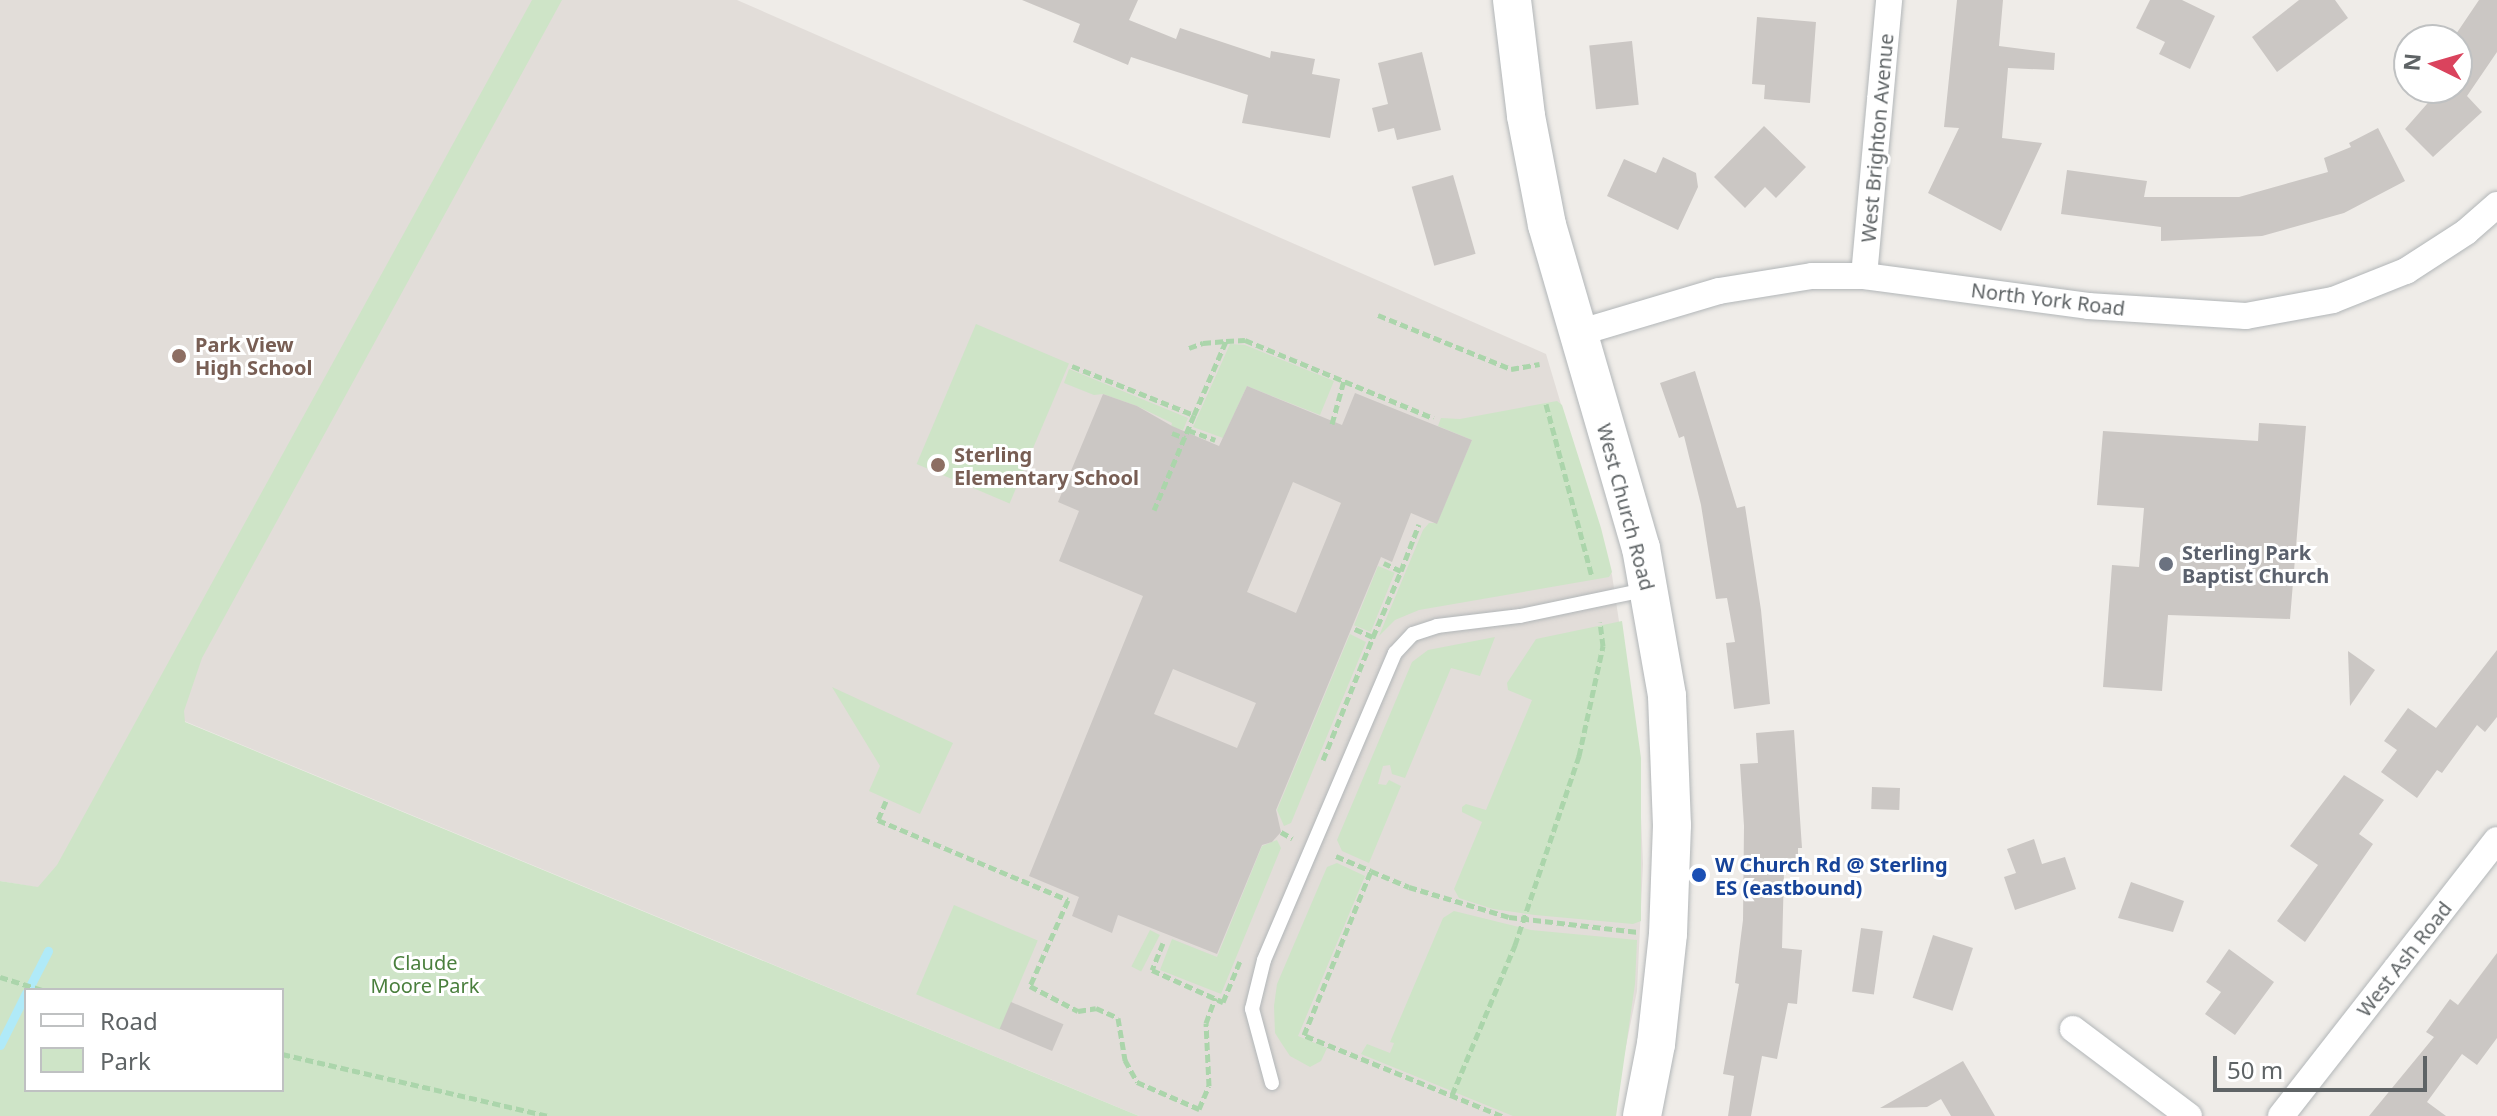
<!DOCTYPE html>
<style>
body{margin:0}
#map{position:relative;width:2497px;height:1116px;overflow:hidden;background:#efece8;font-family:"Noto Sans",sans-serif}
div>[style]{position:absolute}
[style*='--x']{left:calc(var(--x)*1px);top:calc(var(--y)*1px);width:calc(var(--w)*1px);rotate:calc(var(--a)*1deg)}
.education>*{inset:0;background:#e2ddd9}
.green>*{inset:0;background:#cee4c7;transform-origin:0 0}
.stream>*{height:9px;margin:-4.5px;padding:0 4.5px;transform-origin:4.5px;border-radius:4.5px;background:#b0eaf8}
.building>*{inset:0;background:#cbc7c4;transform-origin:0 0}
.path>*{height:5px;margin-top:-2.5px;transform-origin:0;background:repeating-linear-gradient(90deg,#abd5ab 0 8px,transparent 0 12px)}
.roads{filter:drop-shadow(0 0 2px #b2b6b8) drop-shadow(0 0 2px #b2b6b8)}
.lane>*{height:14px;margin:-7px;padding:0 7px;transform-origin:7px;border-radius:7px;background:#fff}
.street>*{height:26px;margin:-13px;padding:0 13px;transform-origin:13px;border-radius:13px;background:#fff}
.secondary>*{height:38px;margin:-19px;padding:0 19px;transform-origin:19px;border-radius:19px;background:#fff}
.dots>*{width:22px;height:22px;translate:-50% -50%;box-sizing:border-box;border:4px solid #fff;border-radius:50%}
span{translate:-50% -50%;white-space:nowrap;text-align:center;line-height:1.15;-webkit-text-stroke:6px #fff;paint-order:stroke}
.street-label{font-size:20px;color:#5f6466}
.education-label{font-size:20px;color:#785e54;font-weight:700}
.left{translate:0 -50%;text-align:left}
.worship-label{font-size:20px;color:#5b616d;font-weight:700}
.transit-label{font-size:20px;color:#164399;font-weight:700}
.park-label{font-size:20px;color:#4a7f3d}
.legend{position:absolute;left:24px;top:988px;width:260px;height:104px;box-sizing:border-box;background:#fff;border:2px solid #bfc1c2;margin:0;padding:10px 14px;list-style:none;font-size:24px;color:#5f6466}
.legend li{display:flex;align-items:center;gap:16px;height:40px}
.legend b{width:40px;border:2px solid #bfc1c2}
.north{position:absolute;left:2393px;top:24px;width:80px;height:80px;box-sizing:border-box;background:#fff;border:2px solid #bfc1c2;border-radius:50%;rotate:275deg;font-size:22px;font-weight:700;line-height:32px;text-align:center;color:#5f6466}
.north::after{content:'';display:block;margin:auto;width:28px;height:36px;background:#da435d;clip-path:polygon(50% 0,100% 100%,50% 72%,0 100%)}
.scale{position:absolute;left:2213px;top:1056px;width:214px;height:36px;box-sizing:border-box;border:4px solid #5f6466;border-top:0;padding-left:10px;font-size:24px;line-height:28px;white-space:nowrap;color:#5f6466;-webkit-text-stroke:6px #fff;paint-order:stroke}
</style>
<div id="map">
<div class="education">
<i style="clip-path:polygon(0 0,737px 0,1546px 354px,1612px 575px,1638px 747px,1643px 864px,1637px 991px,1612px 1116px,1139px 1116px,160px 711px,58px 891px,0 881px)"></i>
</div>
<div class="green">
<i style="clip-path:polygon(evenodd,532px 0,562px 0,202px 658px,184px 711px,185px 722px,1139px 1116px,0 1116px,0 881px,38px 887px,57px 865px,532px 0,26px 990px,282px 990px,282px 1090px,26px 1090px,26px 990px)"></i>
<i style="left:976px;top:324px;width:101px;height:152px;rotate:23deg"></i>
<i style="clip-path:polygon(1230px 344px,1245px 345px,1334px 381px,1320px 415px,1247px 386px,1223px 438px,1193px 427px)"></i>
<i style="clip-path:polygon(1069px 369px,1188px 418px,1183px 430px,1171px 427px,1172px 423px,1137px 406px,1103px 394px,1094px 395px,1064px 383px)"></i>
<i style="clip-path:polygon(1557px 401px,1562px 405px,1601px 528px,1612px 572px,1609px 577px,1419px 610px,1395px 620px,1379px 636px,1423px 530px,1429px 523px,1437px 523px,1472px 440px,1438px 426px,1441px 418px,1460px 419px)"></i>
<i style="left:1378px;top:566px;width:18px;height:64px;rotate:22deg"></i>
<i style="clip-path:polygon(1622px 621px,1641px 758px,1641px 921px,1633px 924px,1535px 915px,1493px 909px,1459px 898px,1454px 889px,1482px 822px,1462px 812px,1462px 807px,1466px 804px,1486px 810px,1532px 700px,1508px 690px,1507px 683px,1536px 639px)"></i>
<i style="clip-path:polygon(1350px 634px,1366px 642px,1291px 823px,1284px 826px,1277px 810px)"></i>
<i style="clip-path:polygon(1495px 637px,1480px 676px,1451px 668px,1405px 778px,1392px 774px,1390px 765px,1383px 766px,1378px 784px,1386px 785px,1389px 780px,1401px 786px,1369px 863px,1342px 851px,1337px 840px,1412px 662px,1428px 650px)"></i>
<i style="clip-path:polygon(832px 687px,953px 743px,920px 814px,869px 791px,880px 766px)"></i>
<i style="clip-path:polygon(1277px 840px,1281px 848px,1221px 994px,1160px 970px,1172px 939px,1217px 957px,1262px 846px)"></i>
<i style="clip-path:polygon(1337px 863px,1365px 876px,1298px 1036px,1327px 1048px,1321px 1061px,1310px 1067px,1290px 1056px,1282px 1044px,1275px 1033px,1274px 1006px,1277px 984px,1327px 867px)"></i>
<i style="left:954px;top:905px;width:91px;height:97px;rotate:23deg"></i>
<i style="clip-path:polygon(1454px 911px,1531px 930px,1637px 940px,1635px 984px,1616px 1116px,1513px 1116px,1361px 1054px,1367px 1044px,1390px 1053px,1394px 1043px,1390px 1042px,1443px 918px)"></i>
<i style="left:1150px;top:930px;width:11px;height:41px;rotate:27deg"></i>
</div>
<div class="stream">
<i style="--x:28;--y:990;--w:44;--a:-62.9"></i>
<i style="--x:0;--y:1045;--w:58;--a:-63.4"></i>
</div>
<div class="building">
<i style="clip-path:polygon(1022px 0,1138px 0,1129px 20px,1176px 39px,1180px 28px,1270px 58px,1271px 51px,1315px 59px,1312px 74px,1340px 79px,1330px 138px,1242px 123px,1248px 95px,1131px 57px,1128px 65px,1073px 42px,1080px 24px)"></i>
<i style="clip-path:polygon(1957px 0,2003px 0,1999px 46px,2055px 53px,2054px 70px,2008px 68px,2002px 138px,2042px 143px,2001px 231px,1928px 193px,1959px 128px,1944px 127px)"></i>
<i style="clip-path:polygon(2150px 0,2182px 0,2215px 16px,2190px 69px,2159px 54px,2165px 42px,2136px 28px)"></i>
<i style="clip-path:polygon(2299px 0,2335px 0,2348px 18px,2277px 72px,2252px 37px)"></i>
<i style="clip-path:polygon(2479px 0,2497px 0,2497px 52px,2467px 96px,2482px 112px,2433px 157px,2405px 129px,2441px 88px,2457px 88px,2457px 40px,2452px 40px)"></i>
<i style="clip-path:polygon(1757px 17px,1816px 22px,1810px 103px,1764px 99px,1765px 85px,1752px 84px)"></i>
<i style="left:1632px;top:41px;width:64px;height:43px;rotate:84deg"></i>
<i style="clip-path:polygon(1422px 52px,1441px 130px,1397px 140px,1394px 128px,1378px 132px,1372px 108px,1388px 104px,1378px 63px)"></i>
<i style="clip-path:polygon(1764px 126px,1806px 167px,1776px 198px,1765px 187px,1745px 208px,1714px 177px)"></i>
<i style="clip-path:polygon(2378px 128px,2405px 181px,2344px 213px,2262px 236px,2161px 241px,2161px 227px,2061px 214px,2067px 170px,2147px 181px,2144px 197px,2239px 197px,2328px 172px,2324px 158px,2351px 147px,2349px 143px)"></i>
<i style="clip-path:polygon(1663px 157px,1696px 173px,1698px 187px,1678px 230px,1607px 196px,1624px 159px,1656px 173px)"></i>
<i style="left:1453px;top:175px;width:82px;height:43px;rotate:74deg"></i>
<i style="clip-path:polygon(1695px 371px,1737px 508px,1745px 506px,1761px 610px,1770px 704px,1734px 709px,1726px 643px,1735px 642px,1727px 598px,1716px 599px,1701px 505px,1684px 436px,1679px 438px,1660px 383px)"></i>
<i style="clip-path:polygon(evenodd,1247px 386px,1342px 425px,1355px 393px,1472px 440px,1437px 524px,1411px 513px,1392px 562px,1381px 557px,1276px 810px,1281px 832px,1272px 842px,1262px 845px,1217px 954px,1118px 915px,1112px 933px,1072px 916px,1079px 897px,1029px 876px,1143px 596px,1059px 561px,1079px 511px,1058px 502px,1103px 394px,1137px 406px,1172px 426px,1219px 446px,1247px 386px,1293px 482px,1341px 503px,1296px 613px,1247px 592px,1293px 482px,1247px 386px,1173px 669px,1256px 703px,1237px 748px,1154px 714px,1173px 669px)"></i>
<i style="clip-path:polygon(2259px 423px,2306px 426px,2290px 619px,2168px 615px,2162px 691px,2103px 687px,2112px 565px,2139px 567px,2144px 508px,2097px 505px,2103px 431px,2258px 441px)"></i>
<i style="clip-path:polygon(2497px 650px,2497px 717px,2485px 732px,2477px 725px,2442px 773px,2437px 770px,2417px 798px,2381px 772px,2397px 750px,2384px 741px,2408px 708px,2436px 728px)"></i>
<i style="clip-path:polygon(2348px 651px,2375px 670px,2350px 706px)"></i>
<i style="clip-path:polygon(1794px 730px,1802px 848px,1798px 848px,1798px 872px,1784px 872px,1782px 948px,1802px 950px,1797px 1004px,1788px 1003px,1777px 1059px,1762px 1056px,1751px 1116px,1728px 1116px,1734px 1076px,1723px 1074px,1739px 984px,1735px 983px,1743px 920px,1744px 826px,1740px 764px,1758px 763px,1756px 733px)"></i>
<i style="clip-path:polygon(2344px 775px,2384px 800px,2359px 834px,2373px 844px,2305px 942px,2277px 921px,2318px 865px,2290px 846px)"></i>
<i style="left:1872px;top:787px;width:28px;height:22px;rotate:2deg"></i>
<i style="clip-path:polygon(2034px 839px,2042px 864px,2065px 857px,2076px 889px,2015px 910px,2004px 877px,2016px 873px,2007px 849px)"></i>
<i style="clip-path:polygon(2131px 882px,2184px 901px,2173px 932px,2118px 918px)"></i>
<i style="left:1861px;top:928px;width:22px;height:64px;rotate:8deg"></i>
<i style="left:1933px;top:935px;width:42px;height:66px;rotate:18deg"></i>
<i style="clip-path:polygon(2229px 949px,2274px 982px,2235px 1035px,2205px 1014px,2221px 992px,2206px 982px)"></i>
<i style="clip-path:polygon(2497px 953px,2497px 1038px,2477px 1065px,2462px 1054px,2427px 1102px,2446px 1116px,2369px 1116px,2434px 1037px,2426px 1032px,2450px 999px,2458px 1005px)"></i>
<i style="left:1011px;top:1002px;width:57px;height:29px;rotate:23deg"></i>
<i style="clip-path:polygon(1963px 1061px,1995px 1116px,1951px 1116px,1941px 1099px,1927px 1107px,1880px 1108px)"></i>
</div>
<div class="path">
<i style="--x:1378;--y:315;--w:144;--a:22.1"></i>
<i style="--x:1511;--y:369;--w:29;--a:-10"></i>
<i style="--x:1189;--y:348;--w:15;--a:-20"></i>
<i style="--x:1203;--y:343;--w:23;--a:-5"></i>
<i style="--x:1072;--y:366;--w:131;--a:21.9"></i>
<i style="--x:1194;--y:415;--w:103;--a:112.8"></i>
<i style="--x:1546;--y:404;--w:179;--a:75.1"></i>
<i style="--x:1194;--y:415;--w:81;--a:-66.6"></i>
<i style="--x:1226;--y:341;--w:19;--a:-3"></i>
<i style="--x:1245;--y:340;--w:204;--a:22.5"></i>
<i style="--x:1332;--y:424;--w:46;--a:-74.7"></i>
<i style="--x:1188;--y:430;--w:29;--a:20"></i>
<i style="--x:1172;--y:433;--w:14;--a:21"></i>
<i style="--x:1401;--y:571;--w:50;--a:-69"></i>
<i style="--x:1373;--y:637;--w:72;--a:-67"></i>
<i style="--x:1401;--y:571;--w:19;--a:-155"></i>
<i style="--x:1323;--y:760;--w:133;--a:-67.9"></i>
<i style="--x:1373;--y:637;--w:20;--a:-156"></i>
<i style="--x:886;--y:801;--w:21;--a:113"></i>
<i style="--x:878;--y:820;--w:206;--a:22.8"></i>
<i style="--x:1068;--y:900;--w:94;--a:113.8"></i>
<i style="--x:1030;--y:986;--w:54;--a:27.5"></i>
<i style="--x:1078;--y:1011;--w:18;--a:-9"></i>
<i style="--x:1096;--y:1008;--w:24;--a:24"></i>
<i style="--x:1118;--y:1018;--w:43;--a:80.5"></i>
<i style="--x:1125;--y:1060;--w:25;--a:61"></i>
<i style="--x:1137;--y:1082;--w:68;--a:23.5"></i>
<i style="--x:1199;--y:1109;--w:25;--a:-67"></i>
<i style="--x:1209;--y:1086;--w:63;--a:-92.7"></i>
<i style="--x:1206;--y:1023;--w:27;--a:-70"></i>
<i style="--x:1281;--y:832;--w:13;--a:29"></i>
<i style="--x:1336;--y:856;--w:38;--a:23"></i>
<i style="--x:1163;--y:943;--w:29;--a:112"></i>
<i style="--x:1152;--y:970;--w:78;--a:24.3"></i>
<i style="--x:1223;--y:1002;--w:44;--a:-67.5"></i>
<i style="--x:0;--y:977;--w:44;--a:17.2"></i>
<i style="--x:282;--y:1054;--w:273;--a:13.1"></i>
<i style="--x:1452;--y:1095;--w:163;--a:-67.2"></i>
<i style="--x:1515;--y:945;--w:200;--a:-71.3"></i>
<i style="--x:1579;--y:756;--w:113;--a:-77.7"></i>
<i style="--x:1603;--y:646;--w:24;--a:-97"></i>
<i style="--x:1502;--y:1116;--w:214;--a:-157.8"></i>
<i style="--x:1304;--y:1035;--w:177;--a:-67.8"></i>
<i style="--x:1371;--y:871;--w:41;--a:22.8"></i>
<i style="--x:1409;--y:887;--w:104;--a:16.7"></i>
<i style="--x:1509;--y:917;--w:130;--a:6.6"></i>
</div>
<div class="roads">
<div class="lane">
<i style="--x:1272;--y:1083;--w:77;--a:-105.1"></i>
<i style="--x:1252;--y:1009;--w:50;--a:-76.2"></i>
<i style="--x:1264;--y:960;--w:334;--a:-66.9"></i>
<i style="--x:1395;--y:653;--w:26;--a:-47"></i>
<i style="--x:1413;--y:634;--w:25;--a:-18"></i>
<i style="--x:1437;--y:626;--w:84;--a:-6.9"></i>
<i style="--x:1520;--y:616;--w:132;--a:-11.8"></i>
</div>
<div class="street">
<i style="--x:1864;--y:276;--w:277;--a:-84.8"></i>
<i style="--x:1578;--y:333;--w:147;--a:-16.6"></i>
<i style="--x:1719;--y:291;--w:94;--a:-9.2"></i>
<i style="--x:1812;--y:276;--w:52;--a:0"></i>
<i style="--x:1864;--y:276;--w:226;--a:7.6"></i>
<i style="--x:2088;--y:306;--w:158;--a:3.6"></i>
<i style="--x:2246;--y:316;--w:88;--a:-10.4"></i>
<i style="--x:2333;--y:300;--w:79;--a:-21.7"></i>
<i style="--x:2406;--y:271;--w:72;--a:-33"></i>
<i style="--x:2466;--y:232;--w:41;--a:-41.1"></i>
<i style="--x:2073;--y:1029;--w:145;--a:36.9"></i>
<i style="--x:2281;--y:1116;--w:350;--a:-52"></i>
</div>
<div class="secondary">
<i style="--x:1512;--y:0;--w:117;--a:83.1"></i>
<i style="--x:1526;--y:116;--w:111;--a:79.1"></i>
<i style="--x:1547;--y:225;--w:336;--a:73.8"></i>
<i style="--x:1641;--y:548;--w:150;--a:80"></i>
<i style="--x:1667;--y:696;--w:129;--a:87.8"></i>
<i style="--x:1672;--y:825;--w:109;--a:92.1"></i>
<i style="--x:1668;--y:934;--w:111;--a:96.2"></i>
<i style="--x:1656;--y:1044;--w:73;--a:101"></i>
</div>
</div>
<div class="dots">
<i style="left:179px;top:356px;background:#8d6e63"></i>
<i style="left:938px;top:465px;background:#8d6e63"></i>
<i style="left:2166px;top:564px;background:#6b7280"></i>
<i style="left:1699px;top:875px;background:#1a4fb4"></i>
</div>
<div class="street-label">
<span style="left:1877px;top:138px;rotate:-85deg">West Brighton Avenue</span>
<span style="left:2048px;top:299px;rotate:7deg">North York Road</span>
<span style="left:1626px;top:507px;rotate:75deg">West Church Road</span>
<span style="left:2404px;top:959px;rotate:-52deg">West Ash Road</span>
</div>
<div class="education-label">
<span class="left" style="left:195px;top:356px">Park View<br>High School</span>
<span class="left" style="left:954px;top:466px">Sterling<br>Elementary School</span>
</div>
<div class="worship-label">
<span class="left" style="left:2182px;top:564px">Sterling Park<br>Baptist Church</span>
</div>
<div class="transit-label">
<span class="left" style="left:1715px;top:876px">W Church Rd @ Sterling<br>ES (eastbound)</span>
</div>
<div class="park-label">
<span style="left:425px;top:974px">Claude<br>Moore Park</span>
</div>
<ul class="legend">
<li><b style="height:10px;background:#fff"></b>Road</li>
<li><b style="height:22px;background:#cee4c7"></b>Park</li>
</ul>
<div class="north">N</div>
<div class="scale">50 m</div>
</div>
